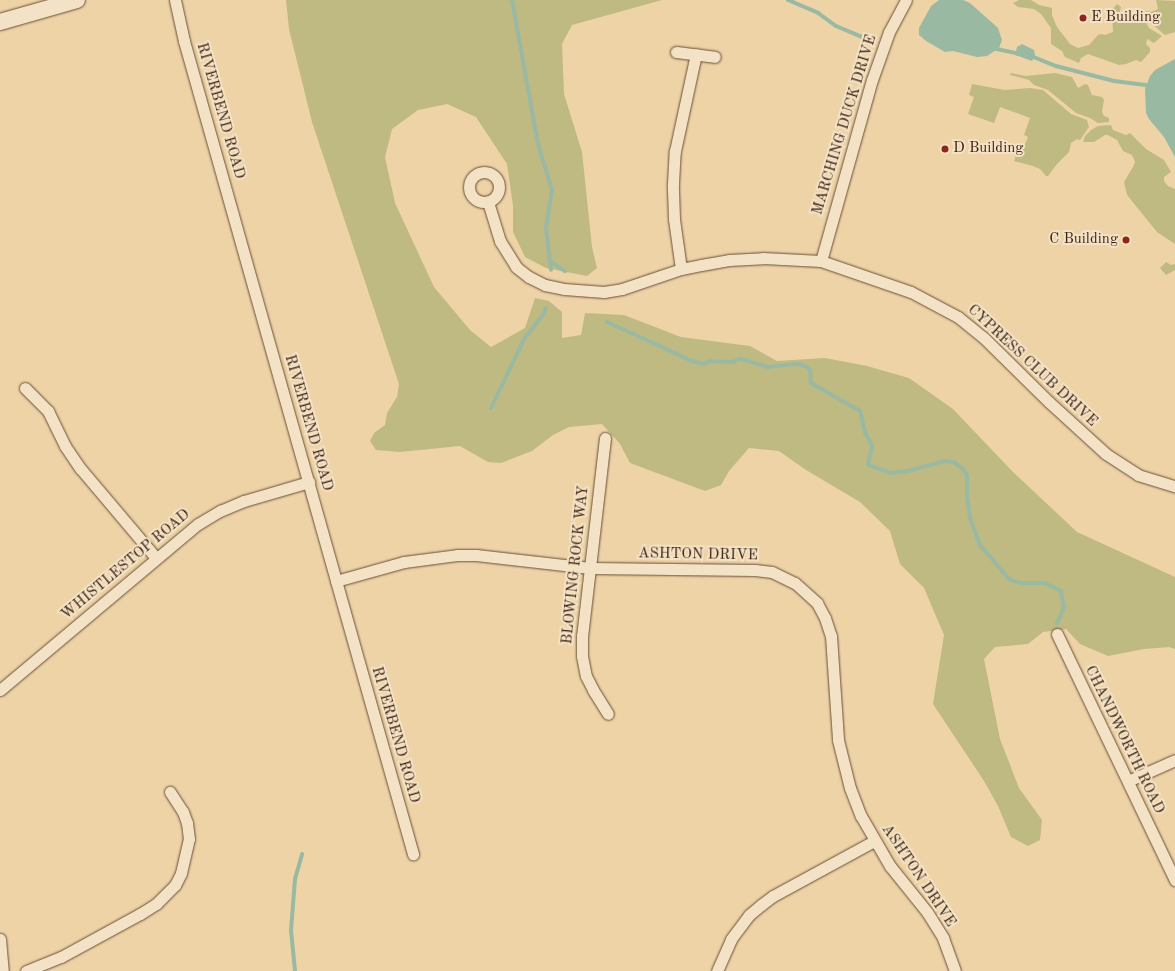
<!DOCTYPE html>
<style>
body{margin:0}
#map{position:relative;width:1175px;height:971px;overflow:hidden;background:#edd3a6;font-family:"Old Standard TT",serif}
div>[style]{position:absolute}
[style*='--x']{left:calc(var(--x)*1px);top:calc(var(--y)*1px);width:calc(var(--w)*1px);rotate:calc(var(--a)*1deg)}
.green>*{inset:0;background:#bfba82}
.water>*{inset:0;background:#9ab9a2}
.stream>*{height:4px;margin:-2px;padding:0 2px;transform-origin:2px;border-radius:2px;background:#9ab9a2}
.roads{filter:drop-shadow(0 0 1px #6a4e37) drop-shadow(0 0 1px #6a4e37)}
.minor>*{height:11px;margin:-5.5px;padding:0 5.5px;transform-origin:5.5px;border-radius:5.5px;background:#f3e2c5}
.minor>.ring{margin:-5.5px;padding:0;box-sizing:content-box;background:none;border:11px solid #f3e2c5;border-radius:50%}
.secondary>*{height:16px;margin:-8px;padding:0 8px;transform-origin:8px;border-radius:8px;background:#f3e2c5}
.dots>*{width:11px;height:11px;translate:-50% -50%;box-sizing:border-box;border:2px solid #f3e2c5;border-radius:50%}
span{translate:-50% -50%;white-space:nowrap;text-align:center;line-height:1.15;-webkit-text-stroke:4px #f3e2c5;paint-order:stroke}
.poi-label{font-size:15px;color:#3e2112}
.left{translate:0 -50%;text-align:left}
.right{translate:-100% -50%;text-align:right}
.street-label{font-size:15px;color:#3e2112}
</style>
<div id="map">
<div class="green">
<i style="clip-path:polygon(286px 0,662px 0,572px 25px,562px 44px,564px 94px,582px 152px,592px 247px,597px 268px,587px 276px,546px 268px,525px 257px,513px 232px,513px 206px,507px 164px,476px 117px,447px 104px,418px 110px,392px 129px,385px 157px,395px 203px,434px 287px,470px 330px,491px 347px,525px 328px,535px 298px,549px 301px,562px 312px,562px 338px,581px 335px,585px 313px,624px 315px,681px 337px,750px 346px,777px 361px,825px 358px,867px 366px,909px 378px,953px 409px,1012px 471px,1077px 532px,1175px 577px,1175px 649px,1169px 647px,1144px 649px,1108px 656px,1080px 644px,1066px 629px,1043px 632px,1028px 644px,995px 647px,984px 659px,1000px 739px,1019px 788px,1042px 820px,1040px 840px,1028px 846px,1011px 837px,998px 806px,984px 781px,933px 704px,944px 635px,924px 588px,900px 564px,890px 531px,860px 502px,806px 470px,779px 451px,749px 448px,729px 471px,721px 485px,705px 491px,630px 463px,620px 444px,602px 424px,569px 427px,553px 435px,532px 451px,501px 463px,488px 462px,460px 446px,400px 452px,376px 450px,370px 441px,374px 433px,385px 425px,387px 413px,397px 397px,399px 384px,312px 122px,289px 29px)"></i>
<i style="clip-path:polygon(1019px 0,1031px 0,1039px 5px,1052px 8px,1052px 15px,1057px 27px,1070px 44px,1078px 48px,1089px 45px,1098px 35px,1102px 34px,1105px 35px,1113px 32px,1112px 10px,1117px 4px,1121px 7px,1119px 15px,1121px 20px,1129px 20px,1141px 13px,1149px 28px,1162px 36px,1154px 43px,1147px 39px,1146px 44px,1150px 48px,1150px 52px,1141px 62px,1136px 60px,1126px 64px,1119px 65px,1088px 54px,1081px 58px,1079px 63px,1065px 57px,1062px 51px,1051px 44px,1051px 28px,1041px 14px,1034px 9px,1018px 7px,1013px 3px)"></i>
<i style="clip-path:polygon(1156px 0,1175px 1px,1175px 32px,1165px 35px,1147px 20px,1145px 15px,1146px 11px,1151px 12px,1158px 9px)"></i>
<i style="clip-path:polygon(1011px 73px,1026px 76px,1055px 73px,1072px 77px,1078px 88px,1085px 84px,1088px 85px,1092px 95px,1102px 97px,1104px 100px,1102px 112px,1104px 116px,1109px 118px,1109px 122px,1098px 123px,1090px 118px,1076px 113px,1048px 90px,1034px 85px,1029px 80px,1010px 75px)"></i>
<i style="clip-path:polygon(972px 84px,1005px 90px,1030px 88px,1043px 90px,1071px 114px,1087px 120px,1089px 127px,1080px 140px,1077px 139px,1071px 143px,1069px 152px,1057px 164px,1048px 176px,1046px 176px,1040px 169px,1033px 166px,1014px 161px,1019px 146px,1024px 147px,1028px 137px,1024px 135px,1030px 118px,1000px 107px,994px 123px,968px 114px,974px 97px,969px 95px)"></i>
<i style="clip-path:polygon(1111px 125px,1113px 130px,1126px 135px,1130px 133px,1146px 149px,1164px 160px,1171px 172px,1164px 177px,1164px 181px,1168px 186px,1175px 189px,1175px 244px,1157px 232px,1127px 195px,1124px 182px,1133px 167px,1135px 162px,1132px 155px,1123px 151px,1117px 140px,1108px 135px,1105px 135px,1094px 142px,1083px 142px,1085px 136px,1091px 130px,1098px 126px)"></i>
<i style="clip-path:polygon(1166px 262px,1171px 265px,1175px 264px,1175px 270px,1166px 275px,1160px 268px)"></i>
</div>
<div class="water">
<i style="clip-path:polygon(939px 0,963px 0,970px 3px,998px 28px,1002px 40px,999px 48px,987px 56px,977px 57px,953px 51px,945px 52px,926px 41px,919px 35px,919px 28px,931px 6px)"></i>
<i style="clip-path:polygon(1022px 44px,1034px 50px,1035px 55px,1032px 61px,1015px 55px,1017px 47px)"></i>
<i style="clip-path:polygon(1175px 59px,1175px 157px,1164px 137px,1149px 119px,1146px 113px,1145px 89px,1150px 76px,1155px 70px)"></i>
</div>
<div class="stream">
<i style="--x:512;--y:0;--w:146;--a:79.8"></i>
<i style="--x:538;--y:144;--w:48;--a:73.1"></i>
<i style="--x:552;--y:190;--w:39;--a:99"></i>
<i style="--x:546;--y:229;--w:41;--a:83"></i>
<i style="--x:788;--y:0;--w:33;--a:23"></i>
<i style="--x:818;--y:13;--w:22;--a:36"></i>
<i style="--x:836;--y:26;--w:28;--a:23"></i>
<i style="--x:992;--y:48;--w:29;--a:12"></i>
<i style="--x:1031;--y:56;--w:27;--a:22"></i>
<i style="--x:1056;--y:66;--w:60;--a:14.5"></i>
<i style="--x:1114;--y:81;--w:32;--a:7"></i>
<i style="--x:550;--y:261;--w:18;--a:34"></i>
<i style="--x:607;--y:322;--w:94;--a:24.6"></i>
<i style="--x:692;--y:361;--w:11;--a:15"></i>
<i style="--x:703;--y:364;--w:9;--a:-21"></i>
<i style="--x:711;--y:361;--w:21;--a:3"></i>
<i style="--x:732;--y:362;--w:9;--a:-18"></i>
<i style="--x:741;--y:359;--w:28;--a:17"></i>
<i style="--x:768;--y:367;--w:30;--a:-6"></i>
<i style="--x:798;--y:364;--w:9;--a:18"></i>
<i style="--x:807;--y:367;--w:4;--a:45"></i>
<i style="--x:810;--y:370;--w:13;--a:86"></i>
<i style="--x:811;--y:383;--w:56;--a:29.7"></i>
<i style="--x:860;--y:411;--w:22;--a:77"></i>
<i style="--x:865;--y:432;--w:16;--a:63"></i>
<i style="--x:872;--y:446;--w:19;--a:102"></i>
<i style="--x:868;--y:465;--w:24;--a:19"></i>
<i style="--x:891;--y:473;--w:17;--a:-7"></i>
<i style="--x:908;--y:471;--w:38;--a:-15"></i>
<i style="--x:945;--y:461;--w:9;--a:6"></i>
<i style="--x:954;--y:462;--w:13;--a:39"></i>
<i style="--x:964;--y:470;--w:7;--a:63"></i>
<i style="--x:967;--y:476;--w:20;--a:90"></i>
<i style="--x:967;--y:496;--w:22;--a:82"></i>
<i style="--x:970;--y:518;--w:29;--a:70"></i>
<i style="--x:980;--y:545;--w:45;--a:49.5"></i>
<i style="--x:1009;--y:579;--w:12;--a:20"></i>
<i style="--x:1020;--y:583;--w:25;--a:0"></i>
<i style="--x:1045;--y:583;--w:18;--a:27"></i>
<i style="--x:1061;--y:591;--w:17;--a:80"></i>
<i style="--x:1064;--y:608;--w:17;--a:115"></i>
<i style="--x:491;--y:408;--w:76;--a:-64.4"></i>
<i style="--x:524;--y:339;--w:33;--a:-52"></i>
<i style="--x:544;--y:313;--w:5;--a:-68"></i>
<i style="--x:295;--y:971;--w:41;--a:-95.6"></i>
<i style="--x:291;--y:930;--w:51;--a:-85.5"></i>
<i style="--x:295;--y:879;--w:26;--a:-74"></i>
</div>
<div class="roads">
<div class="minor">
<i style="--x:175;--y:0;--w:42;--a:77.6"></i>
<i style="--x:184;--y:41;--w:845;--a:74.27"></i>
<i style="--x:676;--y:52;--w:39;--a:7"></i>
<i class="ring" style="left:469px;top:172px;width:19px;height:19px"></i>
<i style="--x:488;--y:202;--w:41;--a:72.9"></i>
<i style="--x:500;--y:241;--w:31;--a:58"></i>
<i style="--x:516;--y:267;--w:16;--a:38"></i>
<i style="--x:529;--y:277;--w:18;--a:27"></i>
<i style="--x:545;--y:285;--w:19;--a:12"></i>
<i style="--x:564;--y:289;--w:40;--a:4.3"></i>
<i style="--x:604;--y:292;--w:18;--a:-9"></i>
<i style="--x:622;--y:289;--w:62;--a:-18.7"></i>
<i style="--x:681;--y:269;--w:20;--a:-11"></i>
<i style="--x:701;--y:265;--w:28;--a:-10"></i>
<i style="--x:729;--y:260;--w:34;--a:-3"></i>
<i style="--x:763;--y:258;--w:58;--a:3"></i>
<i style="--x:821;--y:261;--w:95;--a:19"></i>
<i style="--x:911;--y:292;--w:53;--a:28"></i>
<i style="--x:958;--y:317;--w:33;--a:39"></i>
<i style="--x:984;--y:338;--w:91;--a:44.6"></i>
<i style="--x:1049;--y:402;--w:77;--a:42.4"></i>
<i style="--x:1106;--y:454;--w:38;--a:33"></i>
<i style="--x:1138;--y:475;--w:39;--a:17"></i>
<i style="--x:821;--y:261;--w:188;--a:-74.3"></i>
<i style="--x:872;--y:80;--w:51;--a:-70.5"></i>
<i style="--x:889;--y:32;--w:36;--a:-62"></i>
<i style="--x:681;--y:269;--w:50;--a:-98"></i>
<i style="--x:674;--y:219;--w:35;--a:-92"></i>
<i style="--x:673;--y:184;--w:33;--a:-87"></i>
<i style="--x:675;--y:151;--w:99;--a:-77.8"></i>
<i style="--x:25;--y:388;--w:33;--a:45"></i>
<i style="--x:48;--y:411;--w:39;--a:64"></i>
<i style="--x:65;--y:446;--w:27;--a:56"></i>
<i style="--x:80;--y:468;--w:118;--a:49.8"></i>
<i style="--x:605;--y:438;--w:199;--a:96.6"></i>
<i style="--x:582;--y:636;--w:20;--a:90"></i>
<i style="--x:582;--y:656;--w:20;--a:79"></i>
<i style="--x:586;--y:676;--w:16;--a:63"></i>
<i style="--x:593;--y:690;--w:28;--a:58"></i>
<i style="--x:336;--y:581;--w:71;--a:-15.6"></i>
<i style="--x:404;--y:562;--w:53;--a:-7.5"></i>
<i style="--x:457;--y:555;--w:19;--a:0"></i>
<i style="--x:476;--y:555;--w:115;--a:6.5"></i>
<i style="--x:590;--y:568;--w:165;--a:0.7"></i>
<i style="--x:755;--y:570;--w:17;--a:7"></i>
<i style="--x:772;--y:572;--w:25;--a:26"></i>
<i style="--x:795;--y:583;--w:30;--a:42"></i>
<i style="--x:817;--y:603;--w:17;--a:62"></i>
<i style="--x:825;--y:618;--w:19;--a:72"></i>
<i style="--x:831;--y:636;--w:104;--a:86.1"></i>
<i style="--x:838;--y:740;--w:49;--a:76"></i>
<i style="--x:850;--y:788;--w:30;--a:69"></i>
<i style="--x:861;--y:816;--w:58;--a:59.9"></i>
<i style="--x:890;--y:866;--w:59;--a:51.2"></i>
<i style="--x:927;--y:912;--w:31;--a:58"></i>
<i style="--x:943;--y:938;--w:35;--a:70"></i>
<i style="--x:1057;--y:634;--w:273;--a:64.4"></i>
<i style="--x:0;--y:690;--w:258;--a:-40"></i>
<i style="--x:198;--y:524;--w:26;--a:-31"></i>
<i style="--x:220;--y:511;--w:26;--a:-23"></i>
<i style="--x:244;--y:501;--w:68;--a:-16.3"></i>
<i style="--x:1128;--y:781;--w:51;--a:-24.1"></i>
<i style="--x:0;--y:939;--w:32;--a:85"></i>
<i style="--x:26;--y:971;--w:38;--a:-22"></i>
<i style="--x:61;--y:957;--w:90;--a:-28.6"></i>
<i style="--x:140;--y:914;--w:19;--a:-32"></i>
<i style="--x:156;--y:904;--w:27;--a:-45"></i>
<i style="--x:175;--y:885;--w:13;--a:-63"></i>
<i style="--x:181;--y:873;--w:35;--a:-77"></i>
<i style="--x:189;--y:839;--w:16;--a:-97"></i>
<i style="--x:187;--y:823;--w:12;--a:-110"></i>
<i style="--x:183;--y:812;--w:24;--a:-123"></i>
<i style="--x:717;--y:971;--w:35;--a:-66"></i>
<i style="--x:731;--y:939;--w:30;--a:-53"></i>
<i style="--x:749;--y:915;--w:16;--a:-40"></i>
<i style="--x:761;--y:905;--w:15;--a:-37"></i>
<i style="--x:773;--y:896;--w:115;--a:-28.6"></i>
</div>
<div class="secondary">
<i style="--x:0;--y:22;--w:80;--a:-15.9"></i>
</div>
</div>
<div class="dots">
<i style="left:1083px;top:18px;background:#8f2418"></i>
<i style="left:945px;top:149px;background:#8f2418"></i>
<i style="left:1126px;top:240px;background:#8f2418"></i>
</div>
<div class="poi-label">
<span class="left" style="left:1091px;top:18px">E Building</span>
<span class="left" style="left:953px;top:149px">D Building</span>
<span class="right" style="left:1118px;top:240px">C Building</span>
</div>
<div class="street-label">
<span style="left:220px;top:111px;rotate:74deg">RIVERBEND ROAD</span>
<span style="left:845px;top:125px;rotate:-73deg">MARCHING DUCK DRIVE</span>
<span style="left:1032px;top:366px;rotate:43deg">CYPRESS CLUB DRIVE</span>
<span style="left:308px;top:423px;rotate:74deg">RIVERBEND ROAD</span>
<span style="left:698px;top:555px;rotate:1deg">ASHTON DRIVE</span>
<span style="left:126px;top:565px;rotate:-40deg">WHISTLESTOP ROAD</span>
<span style="left:576px;top:565px;rotate:-84deg">BLOWING ROCK WAY</span>
<span style="left:395px;top:735px;rotate:74deg">RIVERBEND ROAD</span>
<span style="left:1124px;top:740px;rotate:64deg">CHANDWORTH ROAD</span>
<span style="left:918px;top:876px;rotate:56deg">ASHTON DRIVE</span>
</div>
</div>
